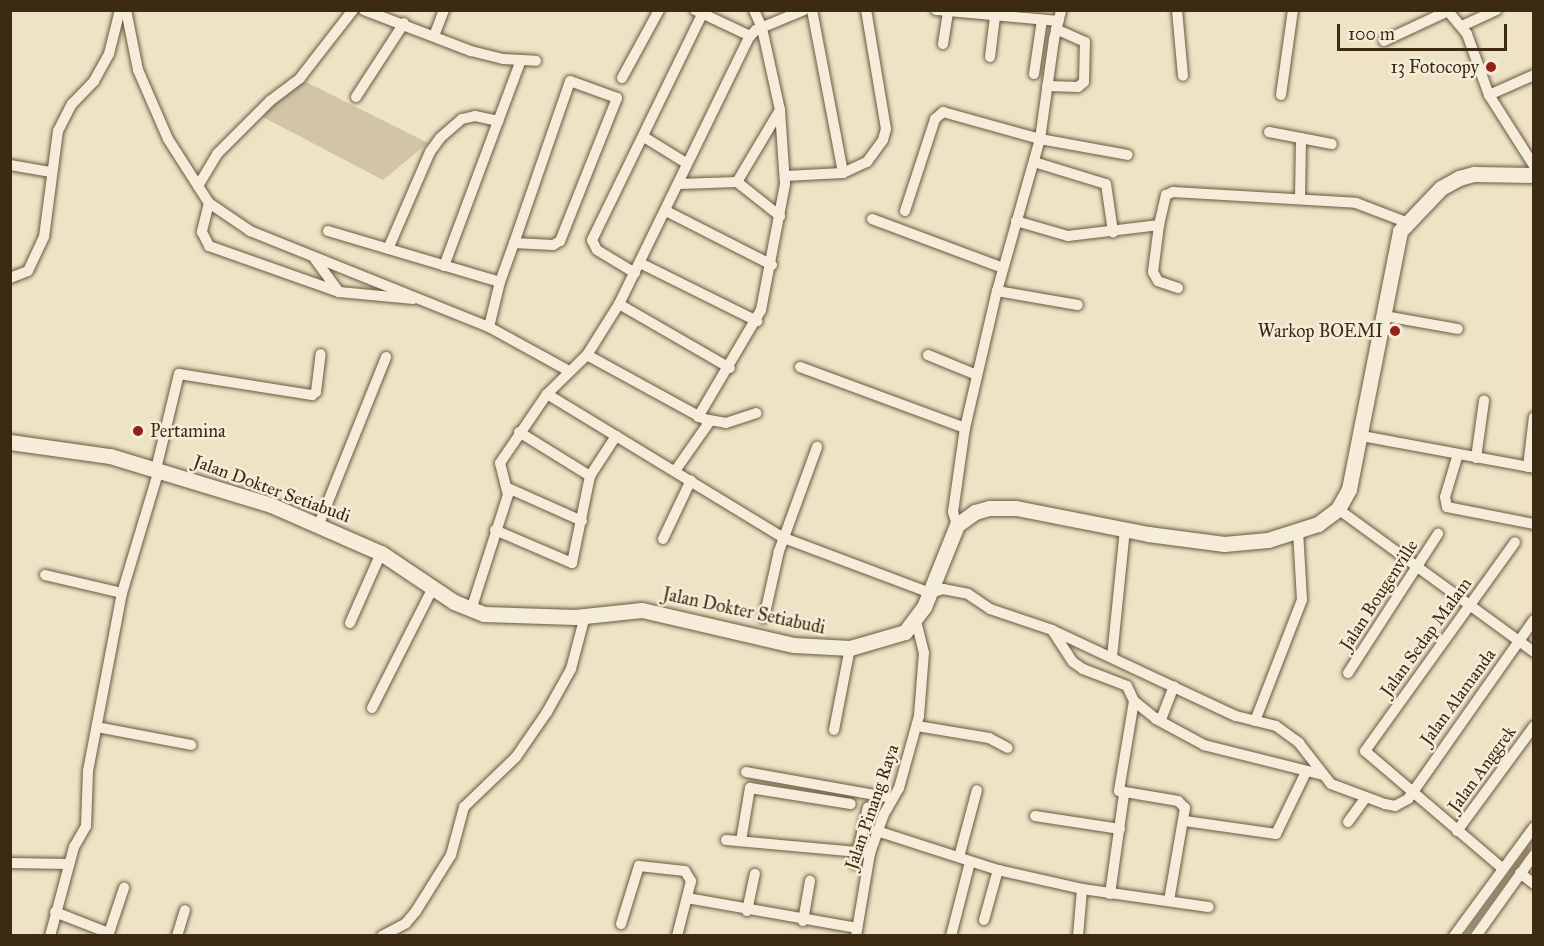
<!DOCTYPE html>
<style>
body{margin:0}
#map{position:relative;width:1544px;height:946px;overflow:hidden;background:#efe3c5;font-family:"IM FELL Great Primer",serif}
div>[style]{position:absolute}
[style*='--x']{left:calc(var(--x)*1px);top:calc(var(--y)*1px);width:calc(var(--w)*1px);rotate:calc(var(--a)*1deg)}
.green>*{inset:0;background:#d1c4a7}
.stream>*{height:4px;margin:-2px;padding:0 2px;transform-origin:2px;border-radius:2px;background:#b2a488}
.roads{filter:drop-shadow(0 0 2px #69593f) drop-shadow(0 0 2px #69593f)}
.street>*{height:10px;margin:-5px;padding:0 5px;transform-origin:5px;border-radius:5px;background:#f5edd9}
.secondary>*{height:15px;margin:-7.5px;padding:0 7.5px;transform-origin:7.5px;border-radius:7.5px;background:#f5edd9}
.dots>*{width:16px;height:16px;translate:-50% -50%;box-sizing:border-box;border:3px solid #f5edd9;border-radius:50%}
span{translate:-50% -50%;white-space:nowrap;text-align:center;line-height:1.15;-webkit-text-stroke:5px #f5edd9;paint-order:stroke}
.poi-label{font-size:18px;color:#3c2b12}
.right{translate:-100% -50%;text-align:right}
.left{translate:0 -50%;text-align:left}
.street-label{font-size:18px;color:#3c2b12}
.frame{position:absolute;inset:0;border:12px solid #3c2b12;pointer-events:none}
.scale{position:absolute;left:1337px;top:24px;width:170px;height:27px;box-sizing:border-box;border:3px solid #3c2b12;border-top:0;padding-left:8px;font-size:18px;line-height:21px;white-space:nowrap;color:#3c2b12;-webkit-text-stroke:4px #f5edd9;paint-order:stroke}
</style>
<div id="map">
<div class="green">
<i style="clip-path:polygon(302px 80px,428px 143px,383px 180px,259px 115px)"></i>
</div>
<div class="stream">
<i style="--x:1465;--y:936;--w:117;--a:-54"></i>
</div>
<div class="roads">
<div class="street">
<i style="--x:126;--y:10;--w:61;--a:78.7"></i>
<i style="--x:138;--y:70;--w:75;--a:66.5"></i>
<i style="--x:168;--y:139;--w:76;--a:57.4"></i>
<i style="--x:209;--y:203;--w:50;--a:34.3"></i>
<i style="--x:250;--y:231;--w:258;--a:21.9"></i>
<i style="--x:489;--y:327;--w:91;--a:28.8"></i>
<i style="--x:364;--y:10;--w:115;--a:21"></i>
<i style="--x:471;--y:51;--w:33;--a:14"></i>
<i style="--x:503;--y:59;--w:33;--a:3"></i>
<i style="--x:695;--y:10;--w:61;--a:25.3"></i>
<i style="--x:812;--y:10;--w:166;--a:79.2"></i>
<i style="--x:936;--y:10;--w:123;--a:5.1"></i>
<i style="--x:1177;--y:10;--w:66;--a:84.8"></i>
<i style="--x:1447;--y:10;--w:31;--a:50"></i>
<i style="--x:1467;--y:34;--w:65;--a:70.2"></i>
<i style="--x:1489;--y:95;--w:84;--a:57.6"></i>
<i style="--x:1462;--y:26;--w:38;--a:-25"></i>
<i style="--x:434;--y:36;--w:28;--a:-69"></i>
<i style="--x:1384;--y:41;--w:71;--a:-25.1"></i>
<i style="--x:943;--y:44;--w:32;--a:-81"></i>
<i style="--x:990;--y:57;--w:41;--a:-83"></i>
<i style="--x:1034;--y:74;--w:55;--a:-81.6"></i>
<i style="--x:622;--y:78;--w:77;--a:-61.4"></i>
<i style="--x:1047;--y:86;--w:31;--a:2"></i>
<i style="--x:1078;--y:87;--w:8;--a:-40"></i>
<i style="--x:1084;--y:82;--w:40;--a:-88.6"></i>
<i style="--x:1085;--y:42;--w:32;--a:-156"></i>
<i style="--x:1281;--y:95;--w:86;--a:-82"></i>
<i style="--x:1489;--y:95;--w:49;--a:-24"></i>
<i style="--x:356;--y:97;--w:88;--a:-57"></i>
<i style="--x:1269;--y:132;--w:64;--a:10.8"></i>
<i style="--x:644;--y:137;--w:49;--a:31.8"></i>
<i style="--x:1034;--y:162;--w:75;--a:17"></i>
<i style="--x:1106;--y:184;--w:49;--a:81.7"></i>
<i style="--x:10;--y:165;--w:42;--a:9.7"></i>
<i style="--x:785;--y:176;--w:58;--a:-3"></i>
<i style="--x:843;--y:173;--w:26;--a:-25"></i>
<i style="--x:867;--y:162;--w:27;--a:-54"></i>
<i style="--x:883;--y:140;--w:11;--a:-75"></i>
<i style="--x:886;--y:129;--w:121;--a:-99.5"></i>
<i style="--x:737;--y:182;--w:84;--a:-59.2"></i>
<i style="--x:679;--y:184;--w:58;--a:-2"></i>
<i style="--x:737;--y:182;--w:55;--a:38.3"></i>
<i style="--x:198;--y:186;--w:37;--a:-59"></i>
<i style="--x:217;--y:154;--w:75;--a:-45"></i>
<i style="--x:270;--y:101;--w:38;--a:-37"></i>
<i style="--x:300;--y:78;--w:86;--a:-52.1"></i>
<i style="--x:1300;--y:198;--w:60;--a:-89"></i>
<i style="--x:209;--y:203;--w:30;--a:104"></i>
<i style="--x:202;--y:232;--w:16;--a:63"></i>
<i style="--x:209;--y:246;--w:138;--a:19.5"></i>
<i style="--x:339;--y:292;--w:75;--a:5.3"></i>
<i style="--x:666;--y:211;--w:119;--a:27"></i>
<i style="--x:905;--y:211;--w:97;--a:-71.9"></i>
<i style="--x:935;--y:119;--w:11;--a:-41"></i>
<i style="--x:943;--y:112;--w:101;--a:15.6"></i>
<i style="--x:1040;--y:139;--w:89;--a:10.3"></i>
<i style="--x:872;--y:219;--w:140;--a:20.5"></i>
<i style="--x:1016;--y:221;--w:54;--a:16.1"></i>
<i style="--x:1068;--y:236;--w:92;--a:-6.9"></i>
<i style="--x:328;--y:231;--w:179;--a:16.5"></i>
<i style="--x:388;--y:249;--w:106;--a:-66.6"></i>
<i style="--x:430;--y:152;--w:17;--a:-54"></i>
<i style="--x:440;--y:138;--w:29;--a:-41"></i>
<i style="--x:462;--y:119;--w:13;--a:-13"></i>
<i style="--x:475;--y:116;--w:24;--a:12"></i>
<i style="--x:315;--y:259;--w:41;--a:54"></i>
<i style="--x:640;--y:263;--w:131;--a:26.4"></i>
<i style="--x:444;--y:266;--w:215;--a:-69.5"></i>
<i style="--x:635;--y:273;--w:44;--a:-148.8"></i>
<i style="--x:597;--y:250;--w:11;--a:-117"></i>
<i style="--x:592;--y:240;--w:251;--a:-64"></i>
<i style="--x:10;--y:278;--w:19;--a:-21"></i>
<i style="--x:28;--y:271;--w:38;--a:-65"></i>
<i style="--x:44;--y:237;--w:107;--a:-82.5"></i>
<i style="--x:58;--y:131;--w:30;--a:-63"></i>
<i style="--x:72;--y:104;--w:32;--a:-46"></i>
<i style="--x:94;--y:81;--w:31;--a:-61"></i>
<i style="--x:109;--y:54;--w:45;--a:-76"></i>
<i style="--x:1178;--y:288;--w:21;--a:-161"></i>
<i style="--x:1158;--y:281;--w:10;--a:-119"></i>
<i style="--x:1153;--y:272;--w:47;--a:-82.7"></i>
<i style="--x:1159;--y:225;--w:31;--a:-77"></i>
<i style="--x:1166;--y:195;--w:8;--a:-23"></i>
<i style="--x:1173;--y:192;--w:183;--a:3.4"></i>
<i style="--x:1356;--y:203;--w:53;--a:20.8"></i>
<i style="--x:997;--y:291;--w:82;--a:9.8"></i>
<i style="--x:619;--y:304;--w:128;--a:30"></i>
<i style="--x:1385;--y:316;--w:74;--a:10.1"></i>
<i style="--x:489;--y:327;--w:46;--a:-76.3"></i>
<i style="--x:500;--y:282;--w:41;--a:-70.3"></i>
<i style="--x:514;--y:243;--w:171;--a:-70.9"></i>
<i style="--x:570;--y:81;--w:50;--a:19.9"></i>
<i style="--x:617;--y:98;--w:154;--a:111.7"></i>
<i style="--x:560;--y:241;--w:8;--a:150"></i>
<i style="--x:553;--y:245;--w:39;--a:-177"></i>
<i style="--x:587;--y:355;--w:133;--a:28.7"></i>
<i style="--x:704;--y:419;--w:22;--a:10"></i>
<i style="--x:726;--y:423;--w:32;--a:-18"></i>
<i style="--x:928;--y:355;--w:53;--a:22.2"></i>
<i style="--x:800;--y:367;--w:176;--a:20.3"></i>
<i style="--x:547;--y:394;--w:277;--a:31.3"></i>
<i style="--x:784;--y:538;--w:156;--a:20.6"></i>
<i style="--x:930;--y:593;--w:14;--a:-17"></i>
<i style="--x:943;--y:589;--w:25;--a:11"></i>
<i style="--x:968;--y:594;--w:27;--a:34"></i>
<i style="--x:990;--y:609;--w:65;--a:18.7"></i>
<i style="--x:1052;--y:630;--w:203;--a:25.1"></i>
<i style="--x:1236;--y:716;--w:41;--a:14"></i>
<i style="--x:1276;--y:726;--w:29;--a:36"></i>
<i style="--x:1299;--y:743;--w:52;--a:52"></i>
<i style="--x:1331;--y:784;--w:58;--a:20.3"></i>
<i style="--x:1385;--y:804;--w:10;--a:11"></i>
<i style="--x:1395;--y:806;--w:15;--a:-28"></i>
<i style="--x:1408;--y:799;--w:219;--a:-54.9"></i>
<i style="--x:698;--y:417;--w:124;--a:-59.5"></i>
<i style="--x:761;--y:310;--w:128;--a:-79.2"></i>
<i style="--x:785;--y:184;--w:74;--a:-93.9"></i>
<i style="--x:780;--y:110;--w:84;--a:-102.4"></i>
<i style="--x:762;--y:28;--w:20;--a:-114"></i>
<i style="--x:519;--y:432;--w:84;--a:31.8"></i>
<i style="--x:1362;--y:436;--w:175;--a:10.5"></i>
<i style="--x:1458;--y:454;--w:45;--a:106.8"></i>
<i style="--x:1445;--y:497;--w:10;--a:79"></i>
<i style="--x:1447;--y:507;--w:89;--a:11.1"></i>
<i style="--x:1476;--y:458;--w:58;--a:-82"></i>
<i style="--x:1528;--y:467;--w:50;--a:-83.2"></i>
<i style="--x:156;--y:469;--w:98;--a:-76.4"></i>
<i style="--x:179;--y:374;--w:135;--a:9"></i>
<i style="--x:312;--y:395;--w:5;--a:-37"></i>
<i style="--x:316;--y:392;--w:38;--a:-83"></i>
<i style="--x:675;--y:471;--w:61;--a:-55"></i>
<i style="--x:508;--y:488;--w:81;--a:24"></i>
<i style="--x:1338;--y:509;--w:243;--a:36.1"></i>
<i style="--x:319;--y:524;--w:180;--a:-68.1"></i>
<i style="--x:957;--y:525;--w:14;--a:-107"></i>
<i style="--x:953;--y:512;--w:85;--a:-81.9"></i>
<i style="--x:965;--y:428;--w:141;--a:-76.9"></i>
<i style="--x:997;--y:291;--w:158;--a:-74.2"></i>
<i style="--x:1040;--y:139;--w:101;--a:-82"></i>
<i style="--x:1054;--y:39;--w:30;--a:-76"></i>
<i style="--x:495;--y:530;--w:84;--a:23.2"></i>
<i style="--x:572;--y:563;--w:89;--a:-78.3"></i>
<i style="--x:590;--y:476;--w:48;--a:-57"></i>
<i style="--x:663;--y:539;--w:65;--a:-64.6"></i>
<i style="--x:45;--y:575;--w:79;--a:13.2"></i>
<i style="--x:471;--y:610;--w:121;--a:-72.2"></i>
<i style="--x:508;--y:495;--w:33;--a:-104"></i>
<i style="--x:500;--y:463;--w:83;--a:-55.7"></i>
<i style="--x:547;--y:394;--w:56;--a:-44.3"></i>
<i style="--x:587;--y:355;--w:60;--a:-57.9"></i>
<i style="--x:619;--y:304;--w:298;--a:-64"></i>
<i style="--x:750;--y:36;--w:8;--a:-45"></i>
<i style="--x:756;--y:30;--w:52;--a:-22.6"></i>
<i style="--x:764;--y:618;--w:69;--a:-77.4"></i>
<i style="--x:779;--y:551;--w:111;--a:-69.9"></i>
<i style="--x:350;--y:623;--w:77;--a:-66.1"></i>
<i style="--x:1052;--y:630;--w:38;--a:57"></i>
<i style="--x:1073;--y:662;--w:12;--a:35"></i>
<i style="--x:1083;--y:669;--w:47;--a:21.1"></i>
<i style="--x:1127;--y:686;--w:17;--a:65"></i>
<i style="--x:1134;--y:701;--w:28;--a:39"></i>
<i style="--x:1156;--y:719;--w:6;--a:-18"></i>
<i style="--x:1162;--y:717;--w:33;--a:-69"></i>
<i style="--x:1112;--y:657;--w:129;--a:-84.2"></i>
<i style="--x:1348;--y:673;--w:166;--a:-57.1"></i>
<i style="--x:1134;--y:701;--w:91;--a:99.5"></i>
<i style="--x:1119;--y:791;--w:60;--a:9.6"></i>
<i style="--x:1178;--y:801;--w:10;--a:45"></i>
<i style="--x:1185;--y:808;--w:94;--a:99.8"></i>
<i style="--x:372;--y:708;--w:135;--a:-63.1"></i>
<i style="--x:1156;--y:719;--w:55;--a:28.4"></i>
<i style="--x:1204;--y:745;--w:123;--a:14.1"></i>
<i style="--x:1255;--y:721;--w:130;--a:-68.8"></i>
<i style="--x:1302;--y:600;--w:69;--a:-93.3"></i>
<i style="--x:917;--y:726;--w:73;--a:9.5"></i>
<i style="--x:989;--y:738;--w:21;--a:28"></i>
<i style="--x:97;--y:727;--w:96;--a:10.8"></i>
<i style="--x:834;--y:730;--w:84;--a:-79"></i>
<i style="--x:746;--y:772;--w:148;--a:10.1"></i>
<i style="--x:1035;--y:816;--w:86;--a:8.7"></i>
<i style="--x:1185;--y:821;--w:92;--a:8.1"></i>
<i style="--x:1276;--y:834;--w:69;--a:-64.2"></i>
<i style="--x:1348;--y:822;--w:29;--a:-54"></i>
<i style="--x:877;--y:831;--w:127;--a:17.9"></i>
<i style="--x:998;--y:870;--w:86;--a:12.7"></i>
<i style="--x:1082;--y:889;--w:128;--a:8.1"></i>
<i style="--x:1457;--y:831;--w:130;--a:-53.7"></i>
<i style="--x:726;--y:840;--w:145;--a:5.2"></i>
<i style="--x:741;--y:841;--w:54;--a:-80.4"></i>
<i style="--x:750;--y:788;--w:102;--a:9"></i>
<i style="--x:959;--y:857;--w:69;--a:-75"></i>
<i style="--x:10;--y:863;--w:59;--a:1"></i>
<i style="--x:855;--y:864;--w:58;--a:-77.2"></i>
<i style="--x:1502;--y:868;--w:180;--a:-139.5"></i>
<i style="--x:1365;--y:751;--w:257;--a:-54.3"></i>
<i style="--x:1520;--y:873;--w:18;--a:38"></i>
<i style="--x:1110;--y:894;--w:101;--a:-82"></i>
<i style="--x:687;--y:898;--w:173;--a:10"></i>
<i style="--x:747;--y:911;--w:38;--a:-78"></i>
<i style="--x:55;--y:912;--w:58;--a:21.3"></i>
<i style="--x:984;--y:920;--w:52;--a:-74.4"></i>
<i style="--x:803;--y:921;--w:41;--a:-80.1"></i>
<i style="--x:621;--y:924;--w:61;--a:-72.8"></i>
<i style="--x:639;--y:866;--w:46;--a:6.2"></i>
<i style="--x:685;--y:871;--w:12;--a:59"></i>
<i style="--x:691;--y:881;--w:57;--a:104.3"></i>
<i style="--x:50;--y:936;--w:92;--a:-74.9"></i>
<i style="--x:74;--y:847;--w:24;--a:-60"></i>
<i style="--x:86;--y:826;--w:55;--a:-87.9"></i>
<i style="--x:88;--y:771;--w:181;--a:-79.2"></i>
<i style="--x:122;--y:593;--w:128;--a:-73.3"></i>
<i style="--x:108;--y:936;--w:51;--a:-71.6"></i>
<i style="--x:177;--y:936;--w:27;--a:-73"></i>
<i style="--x:382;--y:936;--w:27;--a:-28"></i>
<i style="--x:406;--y:923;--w:16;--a:-50"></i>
<i style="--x:416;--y:911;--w:66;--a:-58"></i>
<i style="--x:451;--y:855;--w:50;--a:-74.8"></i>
<i style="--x:464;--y:807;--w:72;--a:-43.9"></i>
<i style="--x:516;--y:757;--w:55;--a:-55.4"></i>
<i style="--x:547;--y:712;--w:49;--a:-60.8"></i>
<i style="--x:571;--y:669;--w:55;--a:-75.2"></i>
<i style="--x:856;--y:936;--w:84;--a:-80.4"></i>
<i style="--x:870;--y:853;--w:41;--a:-70.3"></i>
<i style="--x:884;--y:814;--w:30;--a:-60"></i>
<i style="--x:899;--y:788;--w:75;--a:-74.5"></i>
<i style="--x:919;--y:716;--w:63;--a:-85.5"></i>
<i style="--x:924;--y:653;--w:34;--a:-104"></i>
<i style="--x:951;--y:936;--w:76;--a:-75.6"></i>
<i style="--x:1078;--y:936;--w:47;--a:-85.1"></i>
<i style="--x:1454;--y:936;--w:135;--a:-53.7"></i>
<i style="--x:1476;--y:936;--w:100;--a:-54.4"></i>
</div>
<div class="secondary">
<i style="--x:10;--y:442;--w:101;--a:8"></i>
<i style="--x:110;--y:456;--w:168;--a:16.9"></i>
<i style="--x:271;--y:505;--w:120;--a:23.6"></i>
<i style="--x:381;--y:553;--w:88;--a:33.9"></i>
<i style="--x:454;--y:602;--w:32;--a:22"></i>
<i style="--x:484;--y:614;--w:91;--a:1.9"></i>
<i style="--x:575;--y:617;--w:67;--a:-6"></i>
<i style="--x:642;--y:610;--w:156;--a:13"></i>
<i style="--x:794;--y:645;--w:56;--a:3.1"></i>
<i style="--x:850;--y:648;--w:57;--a:-16.2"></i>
<i style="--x:905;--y:632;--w:31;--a:-53"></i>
<i style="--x:924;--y:607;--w:88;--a:-68.1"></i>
<i style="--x:957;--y:525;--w:22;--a:-36"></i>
<i style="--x:975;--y:512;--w:15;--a:-16"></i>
<i style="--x:989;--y:508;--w:27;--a:0"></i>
<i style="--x:1016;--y:508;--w:135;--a:11.1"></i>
<i style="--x:1148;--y:534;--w:77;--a:7.5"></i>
<i style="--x:1224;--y:544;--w:44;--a:-5.2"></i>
<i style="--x:1268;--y:540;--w:52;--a:-17.7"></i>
<i style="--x:1318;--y:524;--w:25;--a:-37"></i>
<i style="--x:1338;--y:509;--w:23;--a:-61"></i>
<i style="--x:1349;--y:489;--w:263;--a:-78.8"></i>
<i style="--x:1400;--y:231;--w:59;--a:-46.4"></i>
<i style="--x:1441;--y:188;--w:21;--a:-29"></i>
<i style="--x:1459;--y:178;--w:16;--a:-15"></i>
<i style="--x:1474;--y:174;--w:60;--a:1"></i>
</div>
</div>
<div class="dots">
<i style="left:1491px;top:67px;background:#8f2418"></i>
<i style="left:1395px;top:331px;background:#8f2418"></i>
<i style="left:138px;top:431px;background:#8f2418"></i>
</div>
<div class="poi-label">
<span class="right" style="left:1479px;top:67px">13 Fotocopy</span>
<span class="right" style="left:1383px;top:331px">Warkop BOEMI</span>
<span class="left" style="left:150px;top:431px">Pertamina</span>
</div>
<div class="street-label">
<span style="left:272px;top:489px;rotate:20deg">Jalan Dokter Setiabudi</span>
<span style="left:1379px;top:595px;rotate:-57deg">Jalan Bougenville</span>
<span style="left:744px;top:611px;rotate:12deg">Jalan Dokter Setiabudi</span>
<span style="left:1426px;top:637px;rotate:-54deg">Jalan Sedap Malam</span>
<span style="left:1458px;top:697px;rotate:-54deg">Jalan Alamanda</span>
<span style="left:1482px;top:769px;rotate:-54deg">Jalan Anggrek</span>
<span style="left:872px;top:807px;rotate:-71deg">Jalan Pinang Raya</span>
</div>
<div class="frame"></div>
<div class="scale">100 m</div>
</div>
